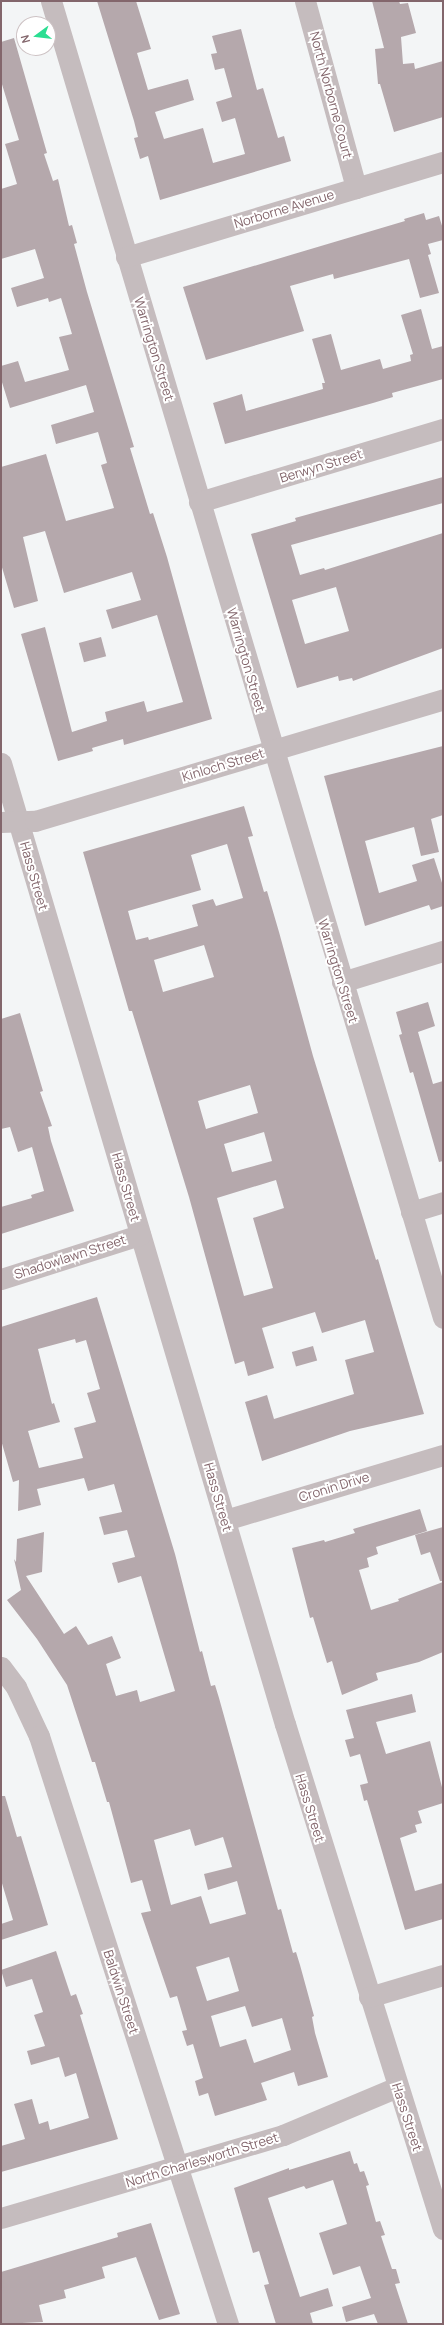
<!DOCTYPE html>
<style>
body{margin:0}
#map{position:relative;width:444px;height:2325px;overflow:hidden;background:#f3f5f6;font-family:Manrope,sans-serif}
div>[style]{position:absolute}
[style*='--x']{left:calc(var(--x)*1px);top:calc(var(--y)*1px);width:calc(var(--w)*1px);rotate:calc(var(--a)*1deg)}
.building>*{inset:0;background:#b5a8ac;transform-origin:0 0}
.minor>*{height:21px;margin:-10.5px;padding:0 10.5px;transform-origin:10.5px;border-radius:10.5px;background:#c5bcbe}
span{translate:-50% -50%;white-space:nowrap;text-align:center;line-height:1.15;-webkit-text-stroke:4px #fff;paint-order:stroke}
.street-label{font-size:13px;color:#83666c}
.frame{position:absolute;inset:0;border:2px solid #83666c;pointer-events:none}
.north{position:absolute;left:16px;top:16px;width:40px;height:40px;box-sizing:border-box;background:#fff;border:1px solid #cdc2c4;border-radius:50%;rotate:255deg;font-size:11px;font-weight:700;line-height:16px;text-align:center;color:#83666c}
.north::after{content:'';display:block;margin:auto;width:14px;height:18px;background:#2bde92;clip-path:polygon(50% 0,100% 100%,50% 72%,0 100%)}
</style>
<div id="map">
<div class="building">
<i style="clip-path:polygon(97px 1px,136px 1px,151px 49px,137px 53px,148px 90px,188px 79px,194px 100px,155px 112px,164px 139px,203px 128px,213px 163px,245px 154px,235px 118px,222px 122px,216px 102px,232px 97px,224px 68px,215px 70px,211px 54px,217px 53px,212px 36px,241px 29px,257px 90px,263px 88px,278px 138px,284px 136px,291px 161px,160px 200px,148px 156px,140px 159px,134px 138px,138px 137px,134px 121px)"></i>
<i style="clip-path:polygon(372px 1px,399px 1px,400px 4px,408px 3px,416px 33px,401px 37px,403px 64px,414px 63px,415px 69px,443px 61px,443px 117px,394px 132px,380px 84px,378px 84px,375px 49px,384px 48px)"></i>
<i style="clip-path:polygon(14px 38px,47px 153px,44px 154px,53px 181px,58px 179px,69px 226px,72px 225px,77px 243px,74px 244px,87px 292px,134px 447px,130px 448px,150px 514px,153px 513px,167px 557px,212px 719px,124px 745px,123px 739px,92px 748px,93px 751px,58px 761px,21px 634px,45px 627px,72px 732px,107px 721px,105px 712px,144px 701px,147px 712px,183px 702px,157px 615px,112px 629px,106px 610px,141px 600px,132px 572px,64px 593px,45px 531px,23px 537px,38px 601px,14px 608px,1px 564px,1px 467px,46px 454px,66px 521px,114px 508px,101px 465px,107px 463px,98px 432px,56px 444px,51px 425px,94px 412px,86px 385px,10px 408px,1px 379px,1px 366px,18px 361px,25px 382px,69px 370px,59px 337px,72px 334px,61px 298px,49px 302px,48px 298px,17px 307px,11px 288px,44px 278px,35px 249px,1px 259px,1px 189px,17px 184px,5px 144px,19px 140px,1px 81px,1px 42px)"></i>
<i style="clip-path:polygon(424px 213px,426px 220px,439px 216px,443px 229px,443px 240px,428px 244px,431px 254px,428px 255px,439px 293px,420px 298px,409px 259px,334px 279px,333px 274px,290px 286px,304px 331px,206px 360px,183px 287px,405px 221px,404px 219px)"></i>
<i style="clip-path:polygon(421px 309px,432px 349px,443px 346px,443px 379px,392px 393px,393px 397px,373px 403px,225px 444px,213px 403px,242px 394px,246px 411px,323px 389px,322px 383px,325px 383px,312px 339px,331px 334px,341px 370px,380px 359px,383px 369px,411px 361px,410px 355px,413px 354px,401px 315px)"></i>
<i style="clip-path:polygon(evenodd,443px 477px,443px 503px,291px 545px,300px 575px,324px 568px,325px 570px,443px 533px,443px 648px,353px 681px,352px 678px,339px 681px,338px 676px,297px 688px,251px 534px,296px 521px,295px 518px,443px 477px,336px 587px,349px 631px,305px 644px,292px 600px,336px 587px)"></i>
<i style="left:101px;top:637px;width:20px;height:23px;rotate:75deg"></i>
<i style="clip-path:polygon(443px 746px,443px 815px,431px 819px,439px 852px,421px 856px,414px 827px,365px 841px,379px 893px,417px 881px,412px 865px,434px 858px,443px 886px,443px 906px,431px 910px,429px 905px,365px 926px,324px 776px)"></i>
<i style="clip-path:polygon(evenodd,244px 806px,253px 836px,248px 837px,264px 892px,267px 891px,279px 932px,313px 1056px,376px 1260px,378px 1259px,424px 1414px,350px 1431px,262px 1461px,245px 1402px,267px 1395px,274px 1419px,354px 1394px,345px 1360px,374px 1352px,365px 1320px,322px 1333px,315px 1312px,262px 1328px,274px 1368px,248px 1376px,244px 1361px,235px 1364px,189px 1197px,132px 1011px,129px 1011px,83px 852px,244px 806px,227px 844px,243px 898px,216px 906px,213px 899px,192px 905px,198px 926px,149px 940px,148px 937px,136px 940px,128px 911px,201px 890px,191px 855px,227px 844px,244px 806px,204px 945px,214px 977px,163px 992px,154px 960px,204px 945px,244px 806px,250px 1085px,258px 1113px,206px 1129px,198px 1101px,250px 1085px,244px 806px,264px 1132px,272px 1161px,232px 1172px,224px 1144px,264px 1132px,244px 806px,276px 1180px,284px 1208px,253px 1218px,273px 1288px,244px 1296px,217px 1198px,276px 1180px)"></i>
<i style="clip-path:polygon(428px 1002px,435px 1026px,418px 1032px,433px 1084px,443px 1081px,443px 1161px,439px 1162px,413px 1072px,410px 1073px,399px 1035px,402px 1034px,396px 1012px)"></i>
<i style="clip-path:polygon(20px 1013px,43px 1091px,40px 1092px,52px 1126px,48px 1127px,51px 1141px,74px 1211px,1px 1234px,1px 1207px,32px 1198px,31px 1195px,44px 1191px,32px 1147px,18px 1152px,10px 1127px,1px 1129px,1px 1019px)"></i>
<i style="clip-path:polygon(evenodd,97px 1297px,175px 1554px,200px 1652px,202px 1651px,211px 1686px,215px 1685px,219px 1698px,278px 1910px,281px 1909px,293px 1953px,296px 1952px,300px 1965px,314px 2016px,312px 2017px,315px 2033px,328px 2077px,298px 2086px,294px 2072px,261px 2083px,267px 2100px,215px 2116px,208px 2093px,199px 2096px,195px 2081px,203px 2078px,193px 2044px,187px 2046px,182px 2031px,187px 2030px,177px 1996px,170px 1998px,141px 1913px,151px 1911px,142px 1880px,131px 1883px,109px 1802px,107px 1802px,95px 1762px,92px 1762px,67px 1685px,37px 1639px,7px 1600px,21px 1590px,14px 1559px,16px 1562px,17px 1539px,44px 1532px,42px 1572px,26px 1576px,64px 1634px,76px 1626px,88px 1645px,112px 1636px,121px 1658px,106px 1664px,116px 1696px,137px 1690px,140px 1702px,175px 1691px,141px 1576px,118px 1583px,112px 1563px,135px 1557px,127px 1530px,104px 1535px,99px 1517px,122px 1512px,114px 1484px,88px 1491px,84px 1478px,37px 1489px,41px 1505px,18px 1511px,19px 1480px,13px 1482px,1px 1440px,1px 1327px,97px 1297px,75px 1339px,76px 1343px,86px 1340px,100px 1389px,87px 1393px,96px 1422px,74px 1428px,83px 1458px,39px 1468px,28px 1431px,60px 1422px,54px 1403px,52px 1404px,38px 1349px,75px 1339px,97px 1297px,190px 1829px,195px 1846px,223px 1837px,232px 1867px,204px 1874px,208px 1890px,237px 1881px,246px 1914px,210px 1924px,201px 1896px,171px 1905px,154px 1840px,190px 1829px,97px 1297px,229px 1957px,239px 1991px,207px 2001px,196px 1967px,229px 1957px,97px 1297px,245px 2006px,252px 2027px,282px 2018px,291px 2050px,254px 2063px,246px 2039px,220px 2047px,211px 2016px,245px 2006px)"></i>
<i style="left:313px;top:1346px;width:15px;height:22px;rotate:74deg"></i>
<i style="clip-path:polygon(420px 1509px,427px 1531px,376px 1547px,378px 1554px,367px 1558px,369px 1567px,359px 1570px,371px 1610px,399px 1601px,398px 1599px,443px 1582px,443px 1652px,419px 1662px,376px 1673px,378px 1680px,342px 1695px,332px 1661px,327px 1663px,313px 1617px,310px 1618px,292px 1548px,324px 1540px,325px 1542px,355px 1533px,353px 1529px)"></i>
<i style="clip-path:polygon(443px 1527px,443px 1581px,440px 1581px,430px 1552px,421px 1555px,415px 1535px)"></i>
<i style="clip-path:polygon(412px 1694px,416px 1712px,376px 1722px,386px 1754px,430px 1741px,443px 1791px,443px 1803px,418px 1811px,422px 1823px,415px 1825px,417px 1832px,400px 1838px,415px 1891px,443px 1883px,443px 1919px,405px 1930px,367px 1800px,364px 1801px,360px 1785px,368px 1783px,360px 1754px,350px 1757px,345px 1740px,354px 1738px,346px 1710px)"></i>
<i style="clip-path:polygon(1px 1796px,5px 1796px,17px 1837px,21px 1836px,48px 1925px,1px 1940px,1px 1924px,13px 1920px,1px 1880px)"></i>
<i style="clip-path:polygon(56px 1951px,71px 1996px,76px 1994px,83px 2014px,80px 2015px,118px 2139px,1px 2172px,1px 2146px,25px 2139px,14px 2104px,32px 2099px,39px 2124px,48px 2121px,50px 2130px,89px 2118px,76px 2073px,65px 2077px,59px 2057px,31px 2065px,27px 2051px,45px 2046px,34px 2015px,43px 2012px,32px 1979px,6px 1987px,1px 1970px)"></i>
<i style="clip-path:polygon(350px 2151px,354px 2164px,357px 2163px,360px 2172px,364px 2171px,369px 2185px,366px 2186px,376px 2222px,380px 2221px,385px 2235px,381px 2236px,392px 2269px,396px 2269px,400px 2283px,395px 2284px,408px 2324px,378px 2324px,374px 2314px,346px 2322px,342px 2307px,371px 2298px,360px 2266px,333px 2275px,319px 2233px,347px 2224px,333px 2180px,306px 2189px,304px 2186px,268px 2198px,300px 2297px,328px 2288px,333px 2306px,310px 2313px,313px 2324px,276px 2324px,264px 2285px,269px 2284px,259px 2251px,253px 2253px,234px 2188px,289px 2168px,289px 2170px)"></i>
<i style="clip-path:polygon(151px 2223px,180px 2314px,159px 2320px,136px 2257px,102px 2267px,105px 2278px,64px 2290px,66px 2298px,39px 2305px,43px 2322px,1px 2324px,1px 2272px,118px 2237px,117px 2233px)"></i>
</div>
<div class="minor">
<i style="--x:51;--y:1;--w:1374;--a:73.42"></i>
<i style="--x:305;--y:1;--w:194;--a:74.7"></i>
<i style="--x:126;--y:257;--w:331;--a:-16.7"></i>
<i style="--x:199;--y:502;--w:255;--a:-16.7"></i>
<i style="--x:1;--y:763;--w:1002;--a:73.54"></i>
<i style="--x:285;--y:1724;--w:529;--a:72.63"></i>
<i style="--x:1;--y:822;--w:34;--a:-2"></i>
<i style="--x:35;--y:821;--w:426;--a:-16.6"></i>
<i style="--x:342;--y:982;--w:106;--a:-17.1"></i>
<i style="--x:411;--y:1212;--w:34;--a:-17"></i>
<i style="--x:1;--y:1279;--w:146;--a:-17.6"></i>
<i style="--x:225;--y:1520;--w:227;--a:-16.6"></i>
<i style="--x:1;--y:1667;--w:25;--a:53"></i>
<i style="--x:16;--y:1687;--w:54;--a:64.9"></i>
<i style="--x:39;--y:1736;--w:618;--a:72.18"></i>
<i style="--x:369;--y:1997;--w:77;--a:-16.6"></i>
<i style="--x:1;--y:2218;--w:294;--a:-16.4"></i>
<i style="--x:283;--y:2135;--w:124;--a:-22.8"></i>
</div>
<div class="street-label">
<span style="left:331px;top:95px;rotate:75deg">North Norborne Court</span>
<span style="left:284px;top:209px;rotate:-17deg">Norborne Avenue</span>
<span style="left:154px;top:349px;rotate:73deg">Warrington Street</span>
<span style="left:321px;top:466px;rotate:-17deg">Berwyn Street</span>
<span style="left:246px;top:660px;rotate:74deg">Warrington Street</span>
<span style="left:223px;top:765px;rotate:-17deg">Kinloch Street</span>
<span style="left:34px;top:876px;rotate:74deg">Hass Street</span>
<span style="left:338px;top:971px;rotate:73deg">Warrington Street</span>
<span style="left:126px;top:1187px;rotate:74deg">Hass Street</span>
<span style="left:70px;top:1257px;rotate:-18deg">Shadowlawn Street</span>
<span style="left:334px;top:1487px;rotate:-17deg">Cronin Drive</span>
<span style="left:218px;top:1497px;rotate:74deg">Hass Street</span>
<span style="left:310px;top:1808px;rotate:73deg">Hass Street</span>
<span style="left:121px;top:1992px;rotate:72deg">Baldwin Street</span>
<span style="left:407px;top:2117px;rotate:72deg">Hass Street</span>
<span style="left:202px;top:2160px;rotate:-17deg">North Charlesworth Street</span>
</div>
<div class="frame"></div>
<div class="north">N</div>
</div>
